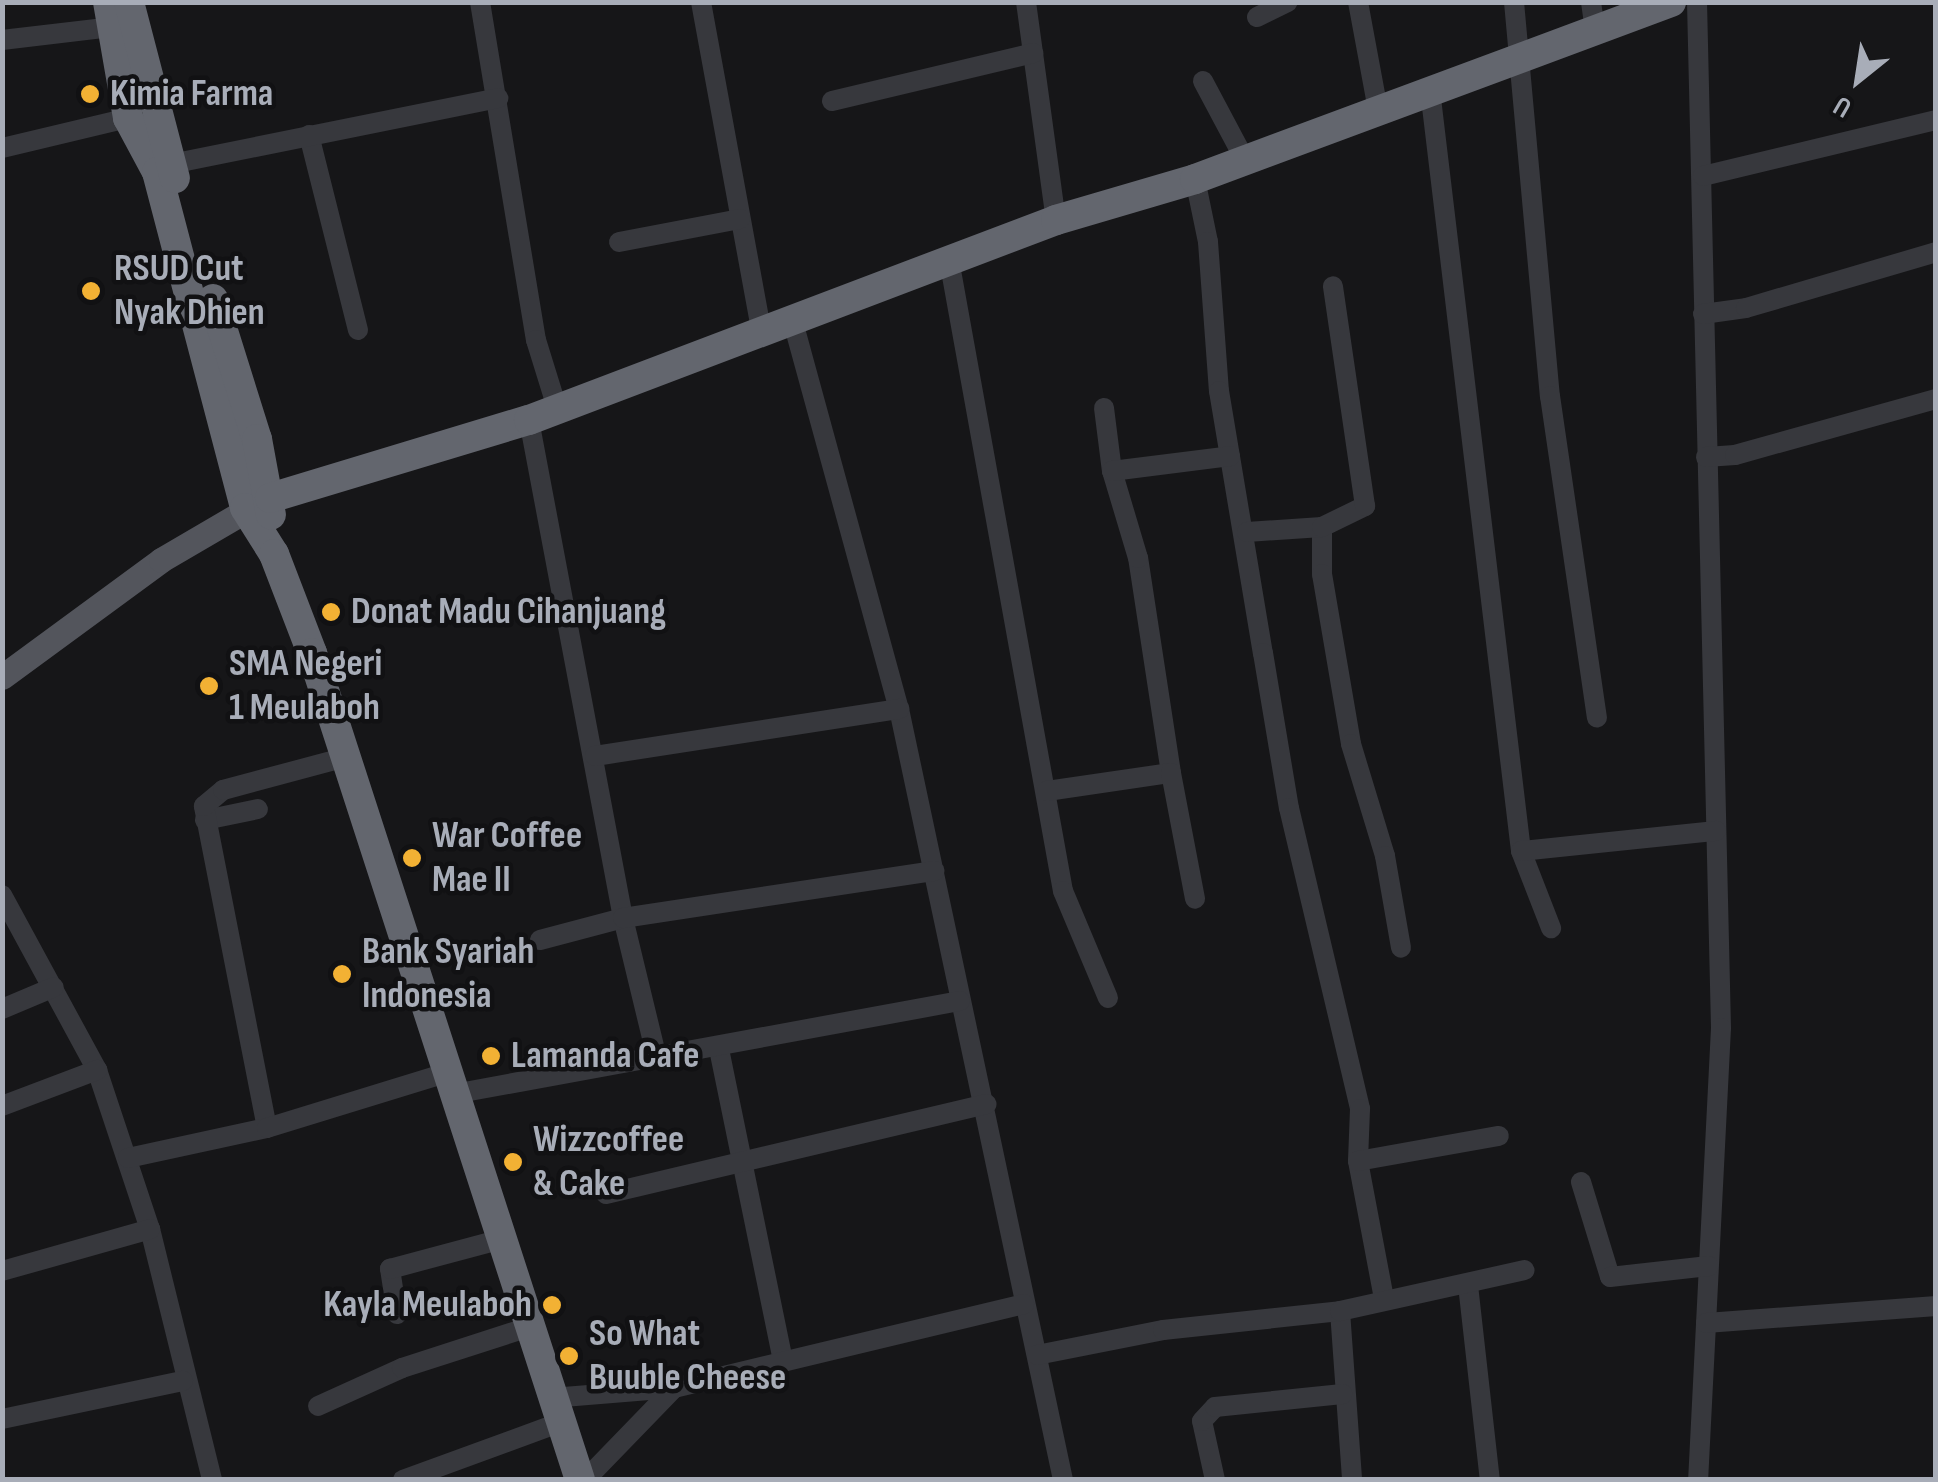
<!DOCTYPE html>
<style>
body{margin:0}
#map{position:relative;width:1938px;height:1482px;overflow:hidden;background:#161618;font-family:"Sofia Sans Condensed",sans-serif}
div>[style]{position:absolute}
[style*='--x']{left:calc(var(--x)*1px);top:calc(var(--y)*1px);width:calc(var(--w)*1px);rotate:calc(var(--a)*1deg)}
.minor>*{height:20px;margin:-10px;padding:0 10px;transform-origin:10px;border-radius:10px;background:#37383d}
.major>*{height:25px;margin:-12.5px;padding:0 12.5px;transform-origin:12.5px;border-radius:12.5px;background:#53555c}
.highway>*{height:30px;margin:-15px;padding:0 15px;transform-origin:15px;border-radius:15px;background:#63666e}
.dots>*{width:28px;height:28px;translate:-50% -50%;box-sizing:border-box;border:5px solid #111113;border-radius:50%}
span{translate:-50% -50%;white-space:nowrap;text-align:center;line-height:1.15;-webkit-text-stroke:9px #111113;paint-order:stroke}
.poi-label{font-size:38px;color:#a8adb8;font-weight:700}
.left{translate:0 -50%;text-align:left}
.right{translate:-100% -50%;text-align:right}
.frame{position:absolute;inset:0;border:5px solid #a8adb8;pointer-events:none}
.north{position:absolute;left:1808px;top:30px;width:100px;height:100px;-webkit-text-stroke:8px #111113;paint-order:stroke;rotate:210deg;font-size:28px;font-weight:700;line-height:40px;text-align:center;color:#a8adb8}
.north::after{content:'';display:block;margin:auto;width:35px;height:45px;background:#a8adb8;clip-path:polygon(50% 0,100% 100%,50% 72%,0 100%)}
</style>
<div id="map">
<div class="minor">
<i style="--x:480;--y:2;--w:343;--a:80.6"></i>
<i style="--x:536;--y:340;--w:71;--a:72.8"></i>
<i style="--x:701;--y:2;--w:339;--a:79.6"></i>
<i style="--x:1026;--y:2;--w:220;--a:82.2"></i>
<i style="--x:1358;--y:2;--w:110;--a:79.5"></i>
<i style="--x:1514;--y:2;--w:396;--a:84.8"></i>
<i style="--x:1550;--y:396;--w:325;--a:81.7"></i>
<i style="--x:1591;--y:2;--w:30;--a:82"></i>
<i style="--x:1697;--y:2;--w:1026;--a:88.66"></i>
<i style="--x:1721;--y:1028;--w:453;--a:92.9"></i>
<i style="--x:1257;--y:17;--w:34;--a:-26"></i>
<i style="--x:2;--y:40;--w:112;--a:-6.7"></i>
<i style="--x:1203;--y:81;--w:89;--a:62"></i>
<i style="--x:1430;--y:90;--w:766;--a:83.18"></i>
<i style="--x:1521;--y:851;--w:83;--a:68.7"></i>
<i style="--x:832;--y:101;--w:207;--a:-13.4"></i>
<i style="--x:309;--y:135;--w:201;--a:75.9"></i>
<i style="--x:2;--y:148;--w:130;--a:-13.4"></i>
<i style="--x:171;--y:164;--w:334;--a:-11.4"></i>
<i style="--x:1703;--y:176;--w:240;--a:-13.5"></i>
<i style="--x:1195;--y:179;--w:64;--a:78.3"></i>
<i style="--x:1208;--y:242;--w:149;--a:85.8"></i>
<i style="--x:1219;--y:391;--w:266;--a:80.5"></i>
<i style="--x:1263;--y:653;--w:157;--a:80.5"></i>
<i style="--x:1289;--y:808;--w:309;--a:76.7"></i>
<i style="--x:1360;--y:1109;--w:52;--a:92.2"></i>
<i style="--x:1358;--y:1161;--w:139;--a:79.3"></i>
<i style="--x:619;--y:242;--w:123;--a:-10.8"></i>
<i style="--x:950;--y:265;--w:636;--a:79.77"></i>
<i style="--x:1063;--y:891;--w:116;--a:67.2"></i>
<i style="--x:1703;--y:314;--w:43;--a:-7.9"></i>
<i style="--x:1746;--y:308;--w:198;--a:-16.4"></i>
<i style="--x:793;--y:322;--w:401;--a:74.7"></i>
<i style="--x:899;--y:709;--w:788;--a:77.99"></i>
<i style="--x:1104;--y:408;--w:64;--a:82.8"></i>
<i style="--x:529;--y:420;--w:507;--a:79.31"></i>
<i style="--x:623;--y:918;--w:145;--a:76.4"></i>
<i style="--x:1706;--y:457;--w:29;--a:-4"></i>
<i style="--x:1735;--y:455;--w:209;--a:-15.6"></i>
<i style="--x:1322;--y:527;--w:47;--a:90"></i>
<i style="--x:1322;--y:574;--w:172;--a:80.3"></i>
<i style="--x:1351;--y:744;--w:117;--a:73.1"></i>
<i style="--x:1385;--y:856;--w:93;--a:80.1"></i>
<i style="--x:1247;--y:532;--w:75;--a:-3.8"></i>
<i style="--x:1322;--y:527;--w:48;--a:-26"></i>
<i style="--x:1365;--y:506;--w:222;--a:-98.3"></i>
<i style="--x:595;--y:756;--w:308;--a:-8.8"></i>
<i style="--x:1171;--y:773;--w:218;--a:-98.7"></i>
<i style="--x:1138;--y:558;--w:91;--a:-106.6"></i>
<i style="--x:1112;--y:471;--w:119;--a:-7.2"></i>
<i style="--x:1047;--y:791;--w:125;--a:-8.3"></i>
<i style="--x:1171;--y:773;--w:128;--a:79.2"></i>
<i style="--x:205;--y:820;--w:54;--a:-11.7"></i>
<i style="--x:1521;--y:851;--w:196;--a:-5.9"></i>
<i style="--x:2;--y:895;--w:199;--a:61.5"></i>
<i style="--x:97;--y:1070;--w:168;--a:71.6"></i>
<i style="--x:150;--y:1229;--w:259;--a:76.1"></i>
<i style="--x:540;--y:940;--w:86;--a:-14.8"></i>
<i style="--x:623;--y:918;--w:315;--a:-8.6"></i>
<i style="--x:2;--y:1009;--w:56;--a:-22.9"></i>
<i style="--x:719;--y:1049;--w:318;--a:78.4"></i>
<i style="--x:459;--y:1093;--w:509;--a:-10.41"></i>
<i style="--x:2;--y:1106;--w:102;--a:-20.8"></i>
<i style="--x:267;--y:1128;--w:328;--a:-101.1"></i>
<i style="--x:204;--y:806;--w:25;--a:-40"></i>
<i style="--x:223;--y:790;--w:127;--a:-15"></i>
<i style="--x:128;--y:1158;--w:142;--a:-12.2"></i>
<i style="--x:267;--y:1128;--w:194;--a:-17.1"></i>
<i style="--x:1358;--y:1161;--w:143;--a:-10.1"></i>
<i style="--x:1581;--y:1182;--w:99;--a:73"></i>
<i style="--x:1610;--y:1277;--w:99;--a:-6.4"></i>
<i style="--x:606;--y:1194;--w:391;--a:-13.3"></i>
<i style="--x:2;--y:1271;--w:154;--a:-15.8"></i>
<i style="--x:1468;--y:1285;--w:196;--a:83.6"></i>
<i style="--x:1340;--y:1311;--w:169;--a:85.9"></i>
<i style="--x:397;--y:1314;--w:46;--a:-98.8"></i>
<i style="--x:390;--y:1269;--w:116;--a:-15"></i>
<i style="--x:1706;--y:1323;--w:231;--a:-4.2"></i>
<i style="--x:1037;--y:1355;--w:128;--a:-11.2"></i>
<i style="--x:1163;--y:1330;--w:178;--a:-6.1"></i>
<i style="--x:1340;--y:1311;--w:189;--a:-12.5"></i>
<i style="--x:551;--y:1398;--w:123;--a:-4.6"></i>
<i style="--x:674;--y:1388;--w:360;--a:-13.5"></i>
<i style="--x:318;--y:1406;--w:92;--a:-24.3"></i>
<i style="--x:402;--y:1368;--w:133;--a:-17.9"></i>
<i style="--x:2;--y:1419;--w:185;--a:-11.9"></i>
<i style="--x:403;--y:1480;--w:166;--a:-20.1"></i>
<i style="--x:585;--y:1480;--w:128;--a:-45.9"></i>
<i style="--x:1215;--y:1480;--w:60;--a:-102.4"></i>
<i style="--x:1202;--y:1421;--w:19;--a:-47"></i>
<i style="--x:1215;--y:1407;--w:128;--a:-5.8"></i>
</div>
<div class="major">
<i style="--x:2;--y:677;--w:197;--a:-36.3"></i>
<i style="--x:161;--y:560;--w:117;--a:-30.3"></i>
</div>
<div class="highway">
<i style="--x:108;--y:2;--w:118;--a:80.2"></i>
<i style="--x:128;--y:118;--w:61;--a:61.8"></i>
<i style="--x:157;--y:172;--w:347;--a:75.3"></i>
<i style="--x:245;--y:508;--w:54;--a:57.8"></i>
<i style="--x:274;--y:554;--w:106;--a:69"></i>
<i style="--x:312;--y:653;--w:869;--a:72.04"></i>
<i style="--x:129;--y:2;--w:182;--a:75.4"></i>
<i style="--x:213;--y:299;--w:147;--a:72.6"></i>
<i style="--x:257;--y:439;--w:77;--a:79.6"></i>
<i style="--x:270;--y:498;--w:270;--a:-16.8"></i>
<i style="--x:529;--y:420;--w:564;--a:-20.78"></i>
<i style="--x:1056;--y:220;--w:145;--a:-16.4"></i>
<i style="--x:1195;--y:179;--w:508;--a:-20.4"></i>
</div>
<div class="dots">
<i style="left:90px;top:94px;background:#f2b134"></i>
<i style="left:91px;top:291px;background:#f2b134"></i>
<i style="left:331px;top:612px;background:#f2b134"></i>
<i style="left:209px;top:686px;background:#f2b134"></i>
<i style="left:412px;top:858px;background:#f2b134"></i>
<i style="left:342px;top:974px;background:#f2b134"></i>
<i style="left:491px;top:1056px;background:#f2b134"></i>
<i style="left:513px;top:1162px;background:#f2b134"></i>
<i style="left:552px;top:1305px;background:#f2b134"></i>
<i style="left:569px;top:1356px;background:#f2b134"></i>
</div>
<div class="poi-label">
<span class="left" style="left:110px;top:94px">Kimia Farma</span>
<span class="left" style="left:114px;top:291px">RSUD Cut<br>Nyak Dhien</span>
<span class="left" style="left:351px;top:612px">Donat Madu Cihanjuang</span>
<span class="left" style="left:229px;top:686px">SMA Negeri<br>1 Meulaboh</span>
<span class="left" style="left:432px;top:858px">War Coffee<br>Mae II</span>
<span class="left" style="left:362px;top:974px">Bank Syariah<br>Indonesia</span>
<span class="left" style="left:511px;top:1056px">Lamanda Cafe</span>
<span class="left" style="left:533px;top:1162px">Wizzcoffee<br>&amp; Cake</span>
<span class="right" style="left:532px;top:1305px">Kayla Meulaboh</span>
<span class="left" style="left:589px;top:1356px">So What<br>Buuble Cheese</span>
</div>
<div class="frame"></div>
<div class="north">U</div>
</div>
